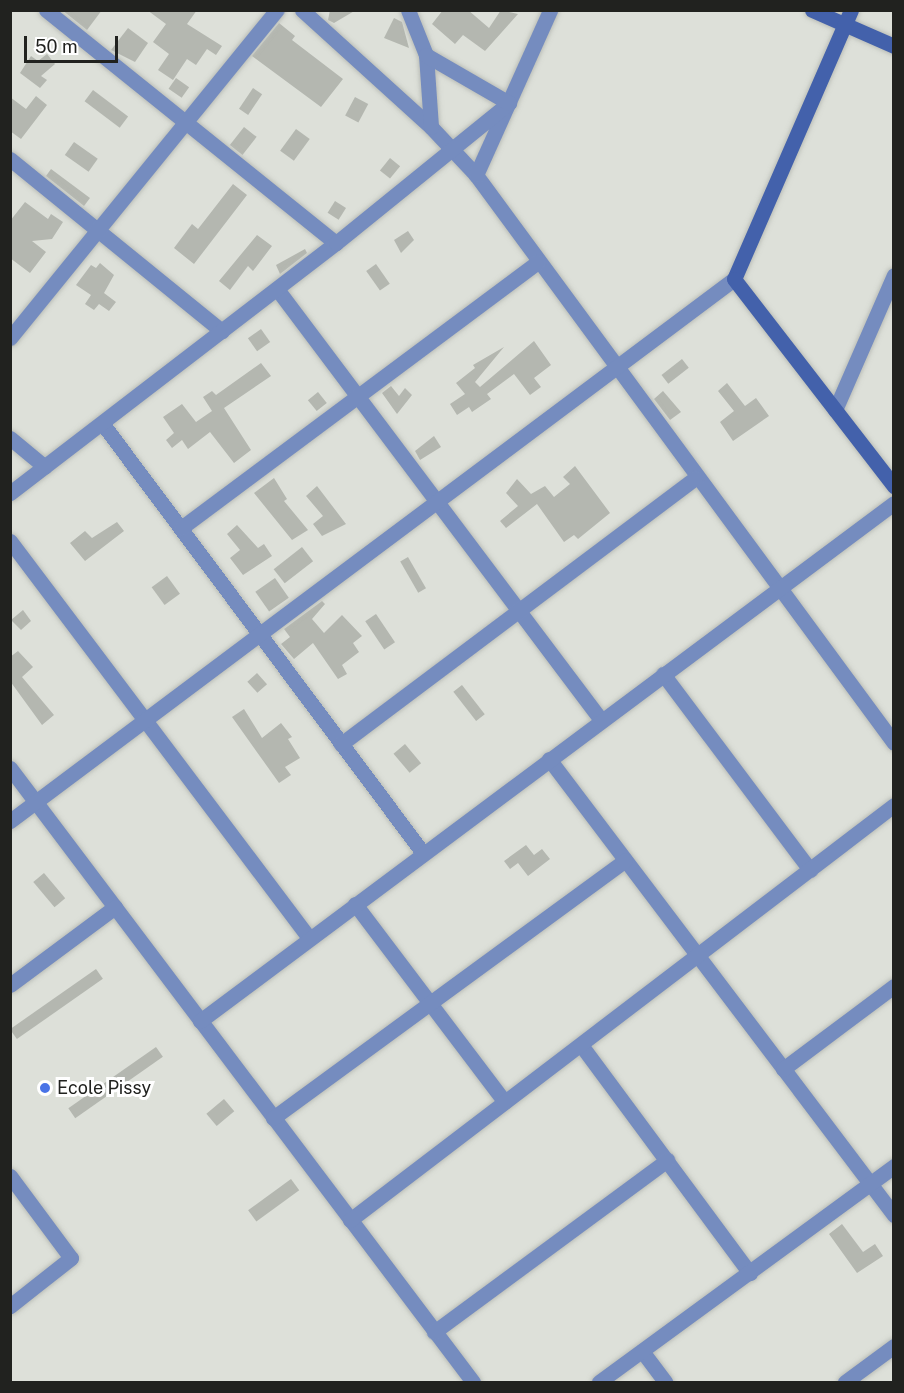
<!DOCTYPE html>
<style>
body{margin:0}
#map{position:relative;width:904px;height:1393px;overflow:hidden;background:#dde0d9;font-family:"Public Sans",sans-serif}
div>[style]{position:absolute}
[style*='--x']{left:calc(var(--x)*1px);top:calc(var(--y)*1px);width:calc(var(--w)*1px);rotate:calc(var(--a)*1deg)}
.building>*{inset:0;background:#b4b7b0;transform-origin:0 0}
.roads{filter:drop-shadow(0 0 2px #bbbeb8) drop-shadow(0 0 2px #bbbeb8)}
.street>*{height:15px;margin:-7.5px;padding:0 7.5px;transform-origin:7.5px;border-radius:7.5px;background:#758cbf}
.secondary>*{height:15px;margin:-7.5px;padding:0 7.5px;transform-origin:7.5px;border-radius:7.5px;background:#4361ab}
.dots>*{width:16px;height:16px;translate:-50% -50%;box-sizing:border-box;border:3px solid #fff;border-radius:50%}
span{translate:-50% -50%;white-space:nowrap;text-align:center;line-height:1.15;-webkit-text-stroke:6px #fff;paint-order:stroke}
.poi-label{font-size:18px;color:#21221f}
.left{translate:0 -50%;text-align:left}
.frame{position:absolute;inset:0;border:12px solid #21221f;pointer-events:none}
.scale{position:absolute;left:24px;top:36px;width:94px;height:27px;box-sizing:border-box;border:3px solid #21221f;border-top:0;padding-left:8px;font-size:18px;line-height:21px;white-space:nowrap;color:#21221f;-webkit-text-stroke:4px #fff;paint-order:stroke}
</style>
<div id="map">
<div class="building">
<i style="clip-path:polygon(62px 10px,102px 10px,87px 30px)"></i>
<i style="clip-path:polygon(147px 10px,197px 10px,187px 24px,222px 46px,216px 55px,207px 49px,196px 65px,187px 59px,173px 80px,158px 70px,169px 54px,153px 42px,166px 24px)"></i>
<i style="clip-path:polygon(330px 10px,356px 10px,334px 23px,328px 20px)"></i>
<i style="clip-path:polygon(443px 10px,468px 10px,489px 28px,501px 10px,518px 14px,485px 51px,463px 35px,455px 44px,432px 24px)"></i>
<i style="clip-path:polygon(394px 18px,402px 22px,409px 48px,384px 38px)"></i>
<i style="clip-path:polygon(279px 23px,295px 36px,292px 40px,343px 79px,321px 107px,252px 56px)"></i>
<i style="clip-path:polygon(128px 28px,148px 43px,135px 62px,111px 50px)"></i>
<i style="clip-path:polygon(47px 54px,55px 64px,41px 76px,47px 80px,40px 88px,20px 73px,31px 56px,38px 61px)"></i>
<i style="left:176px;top:78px;width:16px;height:13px;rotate:35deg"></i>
<i style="left:253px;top:88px;width:11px;height:25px;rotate:34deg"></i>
<i style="left:93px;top:90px;width:44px;height:14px;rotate:37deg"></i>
<i style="clip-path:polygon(36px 96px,47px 105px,21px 139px,10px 131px,10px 97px,26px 109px)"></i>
<i style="left:355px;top:97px;width:15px;height:21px;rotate:28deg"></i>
<i style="left:244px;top:127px;width:16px;height:23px;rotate:38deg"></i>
<i style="left:296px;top:129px;width:17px;height:27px;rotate:36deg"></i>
<i style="left:74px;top:142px;width:29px;height:16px;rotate:35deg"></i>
<i style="left:390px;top:158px;width:13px;height:16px;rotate:39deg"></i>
<i style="clip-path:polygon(51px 169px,90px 198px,84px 206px,46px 176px)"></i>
<i style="clip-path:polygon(233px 184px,247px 195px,194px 264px,174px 248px,192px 224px,198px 229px)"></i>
<i style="left:335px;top:201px;width:13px;height:14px;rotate:32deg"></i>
<i style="clip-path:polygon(25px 202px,48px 219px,51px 214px,63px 222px,52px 239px,32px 241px,46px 252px,30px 273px,10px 258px,10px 221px)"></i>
<i style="clip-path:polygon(408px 231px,414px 240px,401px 253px,394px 240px)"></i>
<i style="clip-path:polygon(257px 235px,272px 246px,253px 271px,248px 266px,230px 290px,219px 281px)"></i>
<i style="clip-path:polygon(305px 249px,307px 253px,280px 274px,276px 265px)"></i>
<i style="clip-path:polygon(100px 263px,114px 275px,104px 293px,116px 302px,109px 311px,99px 304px,94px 310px,85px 304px,91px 295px,76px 285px,91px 265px,96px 268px)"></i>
<i style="left:376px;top:264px;width:24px;height:12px;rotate:55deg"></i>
<i style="left:261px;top:329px;width:16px;height:16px;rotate:55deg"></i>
<i style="clip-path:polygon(534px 341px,551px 365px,534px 378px,541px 387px,530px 395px,514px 374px,487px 394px,491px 399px,472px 412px,469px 407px,457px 415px,450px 404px,465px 394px,456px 383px,475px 368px,473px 365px,504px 347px,475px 382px,480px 387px)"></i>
<i style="left:682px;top:359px;width:11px;height:26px;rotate:52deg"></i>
<i style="clip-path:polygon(261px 363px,271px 376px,224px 408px,251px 450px,234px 463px,210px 432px,188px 449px,182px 440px,172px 448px,166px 440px,174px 433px,163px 417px,182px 404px,196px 422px,212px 411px,203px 397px,212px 391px,216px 395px)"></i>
<i style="clip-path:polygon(727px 383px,745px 406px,756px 398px,769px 416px,733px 441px,720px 422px,734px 411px,718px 391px)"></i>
<i style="clip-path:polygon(391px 386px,399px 396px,405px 388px,412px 395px,397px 414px,382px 393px)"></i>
<i style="clip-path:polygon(663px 391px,681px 412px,670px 420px,654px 399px)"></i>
<i style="left:318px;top:392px;width:14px;height:13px;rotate:51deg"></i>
<i style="clip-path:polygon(434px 436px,441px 447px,420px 460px,415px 451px)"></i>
<i style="clip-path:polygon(575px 466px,610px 513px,578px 539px,574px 535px,564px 542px,537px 504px,506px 528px,500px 521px,518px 506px,506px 493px,517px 479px,531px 494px,545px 486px,554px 497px,570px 484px,563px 477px)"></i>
<i style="clip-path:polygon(274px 478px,287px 499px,284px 501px,308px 530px,292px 540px,254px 493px)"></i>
<i style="clip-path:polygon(317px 486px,346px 524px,322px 536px,313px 524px,323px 516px,306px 496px)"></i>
<i style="clip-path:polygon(117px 522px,124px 531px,85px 561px,70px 543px,85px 531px,92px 538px)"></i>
<i style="clip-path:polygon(237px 525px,258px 548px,264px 544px,272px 556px,243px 575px,230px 558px,240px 550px,227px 534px)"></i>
<i style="left:302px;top:547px;width:18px;height:36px;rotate:52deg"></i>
<i style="left:408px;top:557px;width:36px;height:9px;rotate:60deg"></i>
<i style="left:167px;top:576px;width:22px;height:19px;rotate:54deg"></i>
<i style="left:275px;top:578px;width:24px;height:24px;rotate:55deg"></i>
<i style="clip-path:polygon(322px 601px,325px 604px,312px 619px,324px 633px,342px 615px,362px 636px,353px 643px,359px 652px,342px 665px,347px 674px,338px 679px,313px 643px,294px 659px,281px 644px,290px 637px,284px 629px)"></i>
<i style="clip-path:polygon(23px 610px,31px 621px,21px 630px,11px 620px)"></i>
<i style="left:376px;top:614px;width:34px;height:13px;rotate:56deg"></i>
<i style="clip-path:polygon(18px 651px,33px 667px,22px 677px,54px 715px,42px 725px,10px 681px,10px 657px)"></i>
<i style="left:257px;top:673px;width:15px;height:13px;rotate:48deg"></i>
<i style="left:462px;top:685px;width:37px;height:11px;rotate:52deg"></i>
<i style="clip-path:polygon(244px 709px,262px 738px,281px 723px,292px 737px,288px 739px,300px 758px,285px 767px,291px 775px,279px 783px,232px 717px)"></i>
<i style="left:405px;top:744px;width:25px;height:15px;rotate:50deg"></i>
<i style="clip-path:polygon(526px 845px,534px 855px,542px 849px,550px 859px,528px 876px,518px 863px,510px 869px,504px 861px)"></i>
<i style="left:44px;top:873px;width:33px;height:14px;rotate:50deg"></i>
<i style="left:96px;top:969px;width:12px;height:105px;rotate:55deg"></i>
<i style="left:156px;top:1047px;width:12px;height:107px;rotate:55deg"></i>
<i style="left:224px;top:1099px;width:16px;height:23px;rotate:50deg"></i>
<i style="left:291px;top:1179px;width:14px;height:53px;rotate:54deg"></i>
<i style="clip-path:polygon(842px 1224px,863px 1252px,875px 1244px,883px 1256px,857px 1273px,829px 1234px)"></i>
</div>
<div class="roads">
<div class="street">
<i style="--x:46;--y:10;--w:372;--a:38.8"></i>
<i style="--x:302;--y:10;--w:174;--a:42.2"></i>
<i style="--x:431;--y:127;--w:66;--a:46.8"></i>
<i style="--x:476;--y:175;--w:705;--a:53.65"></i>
<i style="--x:408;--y:10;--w:48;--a:68.2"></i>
<i style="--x:426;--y:55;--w:72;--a:86"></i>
<i style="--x:10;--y:159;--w:273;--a:39.1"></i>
<i style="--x:476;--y:175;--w:181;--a:-65.8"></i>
<i style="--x:277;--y:289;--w:539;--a:53.07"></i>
<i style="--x:10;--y:338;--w:423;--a:-50.9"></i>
<i style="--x:835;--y:410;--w:147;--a:-66.4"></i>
<i style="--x:102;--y:423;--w:537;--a:53.26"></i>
<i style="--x:10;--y:438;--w:45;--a:39.6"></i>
<i style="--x:10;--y:493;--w:411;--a:-37.5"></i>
<i style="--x:336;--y:243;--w:223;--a:-39"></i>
<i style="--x:509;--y:103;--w:96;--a:-150"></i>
<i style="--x:181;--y:528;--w:445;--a:-36.7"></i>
<i style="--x:10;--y:541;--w:497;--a:53"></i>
<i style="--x:663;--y:674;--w:245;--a:53.1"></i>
<i style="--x:341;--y:744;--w:443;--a:-36.9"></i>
<i style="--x:549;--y:759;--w:572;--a:52.89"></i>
<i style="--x:10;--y:768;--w:769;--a:52.98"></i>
<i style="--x:10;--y:821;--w:904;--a:-36.82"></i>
<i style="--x:355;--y:904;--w:248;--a:52.9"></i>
<i style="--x:10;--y:985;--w:131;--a:-36.6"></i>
<i style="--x:200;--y:1021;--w:866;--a:-36.74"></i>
<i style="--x:581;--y:1045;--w:284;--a:53.5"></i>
<i style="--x:783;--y:1069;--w:139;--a:-36.8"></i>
<i style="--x:273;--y:1118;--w:436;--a:-36.2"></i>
<i style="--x:10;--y:1176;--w:102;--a:53.4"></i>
<i style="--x:71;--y:1258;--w:78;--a:141.8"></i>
<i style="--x:350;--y:1220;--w:684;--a:-37.34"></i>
<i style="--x:434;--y:1332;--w:290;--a:-36.4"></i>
<i style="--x:642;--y:1351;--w:39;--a:53"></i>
<i style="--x:599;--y:1382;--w:366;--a:-36.2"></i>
<i style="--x:845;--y:1382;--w:61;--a:-36.3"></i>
</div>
<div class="secondary">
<i style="--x:812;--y:10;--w:90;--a:23.7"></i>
<i style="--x:851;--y:10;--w:293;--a:113.5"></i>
<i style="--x:734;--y:279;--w:262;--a:52.3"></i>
</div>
</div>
<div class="dots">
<i style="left:45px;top:1088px;background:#4973e6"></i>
</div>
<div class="poi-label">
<span class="left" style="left:57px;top:1088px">Ecole Pissy</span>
</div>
<div class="frame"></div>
<div class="scale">50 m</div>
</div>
